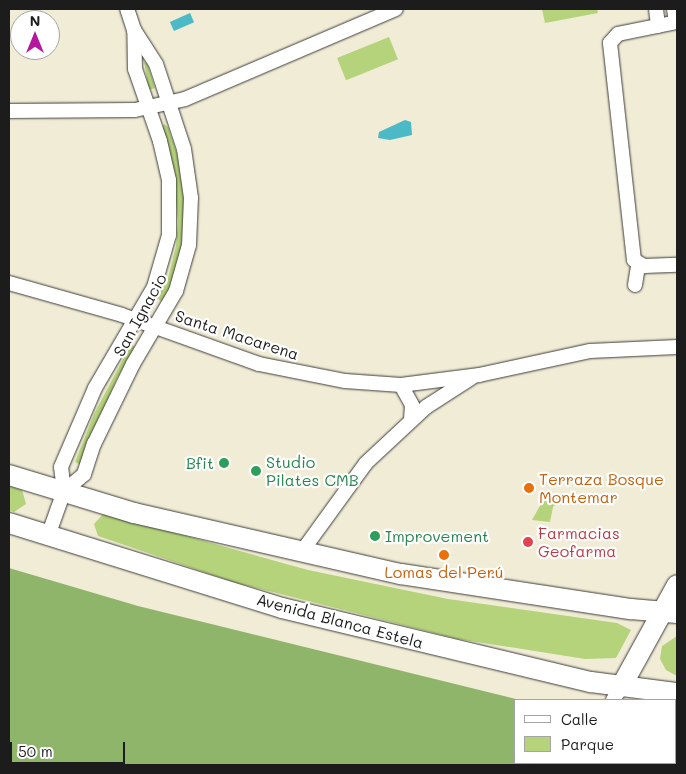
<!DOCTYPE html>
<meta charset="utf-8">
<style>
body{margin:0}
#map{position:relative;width:686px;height:774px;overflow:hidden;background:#f1ecd6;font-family:Mali,sans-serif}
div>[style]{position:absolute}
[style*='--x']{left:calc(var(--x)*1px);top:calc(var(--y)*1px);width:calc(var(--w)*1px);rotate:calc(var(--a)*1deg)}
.green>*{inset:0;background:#b4d37a;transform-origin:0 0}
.forest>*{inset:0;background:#8fb56a}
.water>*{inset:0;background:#4bb9c6;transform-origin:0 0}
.roads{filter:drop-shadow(0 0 1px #3c3b38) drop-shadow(0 0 1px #3c3b38)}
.street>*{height:14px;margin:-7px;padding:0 7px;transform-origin:7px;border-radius:7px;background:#fff}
.secondary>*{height:20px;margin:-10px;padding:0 10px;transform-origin:10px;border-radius:10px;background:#fff}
.dots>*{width:14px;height:14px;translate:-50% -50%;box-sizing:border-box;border:2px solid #fff;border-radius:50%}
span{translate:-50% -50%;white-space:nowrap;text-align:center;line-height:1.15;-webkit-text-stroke:4.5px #fff;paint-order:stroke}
.street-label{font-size:16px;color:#1c1c1c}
.leisure-label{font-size:16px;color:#27864d}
.left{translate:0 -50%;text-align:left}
.right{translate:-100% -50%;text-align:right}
.food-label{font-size:16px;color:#c56008}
.health-label{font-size:16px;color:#be3a42}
.frame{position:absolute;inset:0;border:10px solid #1c1c1c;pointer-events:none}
.legend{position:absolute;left:514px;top:699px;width:162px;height:65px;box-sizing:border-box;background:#fff;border:1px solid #a4a4a4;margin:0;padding:6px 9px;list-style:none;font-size:15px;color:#1c1c1c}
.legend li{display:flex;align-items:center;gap:10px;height:25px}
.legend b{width:25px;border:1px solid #a4a4a4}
.north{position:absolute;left:10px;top:10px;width:50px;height:50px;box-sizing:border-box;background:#fff;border:1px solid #a4a4a4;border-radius:50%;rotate:0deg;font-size:14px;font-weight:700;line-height:20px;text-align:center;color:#1c1c1c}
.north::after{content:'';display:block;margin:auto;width:18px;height:22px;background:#b5179e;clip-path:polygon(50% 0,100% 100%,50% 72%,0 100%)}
.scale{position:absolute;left:10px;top:742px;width:115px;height:22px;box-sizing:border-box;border:2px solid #1c1c1c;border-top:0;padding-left:6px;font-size:15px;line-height:18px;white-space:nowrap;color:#1c1c1c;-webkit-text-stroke:4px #fff;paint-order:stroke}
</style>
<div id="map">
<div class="green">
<i style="clip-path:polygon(542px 9px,597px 9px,598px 13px,545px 23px)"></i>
<i style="left:389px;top:37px;width:24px;height:56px;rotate:68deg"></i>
<i style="clip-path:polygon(144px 62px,147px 63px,155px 88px,149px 90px)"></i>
<i style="clip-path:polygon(164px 124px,168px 127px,181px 165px,186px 194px,183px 247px,174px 281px,164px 301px,160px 301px,158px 298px,168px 278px,176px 246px,178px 222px,173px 167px,162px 127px)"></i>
<i style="clip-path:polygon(131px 344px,135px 347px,116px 380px,81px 465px,75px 462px,94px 414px)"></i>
<i style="clip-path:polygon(9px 486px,22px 490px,26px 504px,14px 512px,9px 510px)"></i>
<i style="clip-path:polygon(545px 497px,562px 498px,553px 507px,550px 522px,532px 520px)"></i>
<i style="clip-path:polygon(104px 513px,308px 570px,448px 599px,617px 623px,631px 630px,616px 658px,585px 659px,458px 639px,233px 582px,98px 536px,94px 524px)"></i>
<i style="clip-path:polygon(677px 636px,677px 676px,666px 670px,660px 659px,662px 646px)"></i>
</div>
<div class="forest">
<i style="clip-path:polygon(9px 568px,138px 606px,516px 699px,515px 763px,675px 763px,675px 749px,677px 765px,9px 765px)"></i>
</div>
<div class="water">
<i style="left:190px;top:13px;width:10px;height:22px;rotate:66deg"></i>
<i style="clip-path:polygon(405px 120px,411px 122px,412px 135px,390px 140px,378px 138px,379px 132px)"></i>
</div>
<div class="roads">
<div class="street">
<i style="--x:656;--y:9;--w:17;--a:83"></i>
<i style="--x:674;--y:9;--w:13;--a:81"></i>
<i style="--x:677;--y:22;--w:60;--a:168.5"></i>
<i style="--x:618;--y:34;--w:12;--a:132"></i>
<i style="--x:610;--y:43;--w:218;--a:83.7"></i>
<i style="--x:634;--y:260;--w:12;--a:31"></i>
<i style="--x:644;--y:266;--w:33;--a:-2"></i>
<i style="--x:9;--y:111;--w:126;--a:-0.5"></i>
<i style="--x:135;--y:110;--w:51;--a:-12.4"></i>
<i style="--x:185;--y:99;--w:229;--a:-23.1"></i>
<i style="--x:9;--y:283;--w:117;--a:15.8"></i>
<i style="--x:122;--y:315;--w:145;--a:19.7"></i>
<i style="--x:259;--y:364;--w:88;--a:11.2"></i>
<i style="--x:345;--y:381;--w:56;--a:4.1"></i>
<i style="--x:401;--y:385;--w:79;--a:-7.3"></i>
<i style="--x:479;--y:375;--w:114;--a:-12.2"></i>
<i style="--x:590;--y:351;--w:87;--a:-2.6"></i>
<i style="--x:635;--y:285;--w:20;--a:-81"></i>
<i style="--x:401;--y:385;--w:23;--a:61"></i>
<i style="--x:412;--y:405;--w:15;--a:94"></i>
<i style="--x:64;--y:491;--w:26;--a:-40"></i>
<i style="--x:84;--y:474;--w:32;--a:-72"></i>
<i style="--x:94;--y:444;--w:89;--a:-64"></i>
<i style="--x:133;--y:364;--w:85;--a:-59.5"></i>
<i style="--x:176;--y:291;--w:48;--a:-74.2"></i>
<i style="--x:189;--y:245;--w:47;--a:-87.6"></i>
<i style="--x:191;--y:198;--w:49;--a:-98.1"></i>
<i style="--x:184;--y:149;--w:89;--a:-108.2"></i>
<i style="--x:156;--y:64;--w:40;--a:-122.9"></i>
<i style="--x:134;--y:30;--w:22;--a:-108"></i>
<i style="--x:48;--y:536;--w:48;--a:-70.4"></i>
<i style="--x:64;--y:491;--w:24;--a:-97"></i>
<i style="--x:61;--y:467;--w:86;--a:-66.7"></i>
<i style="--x:95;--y:388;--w:117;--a:-59.7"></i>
<i style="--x:154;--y:287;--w:54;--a:-73.9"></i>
<i style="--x:169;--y:235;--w:55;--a:-90"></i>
<i style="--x:169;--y:180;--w:40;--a:-103"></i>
<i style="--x:160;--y:141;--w:76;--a:-109.1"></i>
<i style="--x:135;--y:69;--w:39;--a:-91"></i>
<i style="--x:303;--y:550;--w:107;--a:-54.1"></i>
<i style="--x:366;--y:463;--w:82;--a:-43"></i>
<i style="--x:426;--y:407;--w:54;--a:-32.8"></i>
<i style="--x:613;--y:700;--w:15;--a:-58"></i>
<i style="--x:677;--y:728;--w:1;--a:-90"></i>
</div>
<div class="secondary">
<i style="--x:9;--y:475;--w:131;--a:16.9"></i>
<i style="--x:134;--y:513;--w:274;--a:12.9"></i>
<i style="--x:401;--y:574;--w:233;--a:8.7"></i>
<i style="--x:631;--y:609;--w:46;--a:5"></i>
<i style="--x:9;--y:523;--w:286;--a:17.3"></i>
<i style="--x:282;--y:608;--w:318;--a:13.5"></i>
<i style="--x:591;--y:682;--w:87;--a:7.3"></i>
<i style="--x:621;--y:687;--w:116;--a:-61.2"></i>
</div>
</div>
<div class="dots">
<i style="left:224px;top:463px;background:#2e9e5b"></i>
<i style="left:256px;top:471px;background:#2e9e5b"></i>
<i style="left:529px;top:488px;background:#e8710a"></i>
<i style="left:375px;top:536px;background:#2e9e5b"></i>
<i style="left:528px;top:542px;background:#e0444e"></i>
<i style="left:444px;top:555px;background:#e8710a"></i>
</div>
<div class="street-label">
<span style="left:140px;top:315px;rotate:-61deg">San Ignacio</span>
<span style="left:237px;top:335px;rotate:18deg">Santa Macarena</span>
<span style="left:340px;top:621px;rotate:15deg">Avenida Blanca Estela</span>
</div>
<div class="leisure-label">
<span class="left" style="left:266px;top:471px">Studio<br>Pilates CMB</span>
<span class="right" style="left:214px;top:463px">Bfit</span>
<span class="left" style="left:385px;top:536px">Improvement</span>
</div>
<div class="food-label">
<span class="left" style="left:539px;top:488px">Terraza Bosque<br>Montemar</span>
<span style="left:444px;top:572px">Lomas del Perú</span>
</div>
<div class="health-label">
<span class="left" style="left:538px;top:542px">Farmacias<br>Geofarma</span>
</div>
<div class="frame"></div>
<ul class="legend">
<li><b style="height:6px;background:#fff"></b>Calle</li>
<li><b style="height:14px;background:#b4d37a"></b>Parque</li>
</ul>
<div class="north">N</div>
<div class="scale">50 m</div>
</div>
